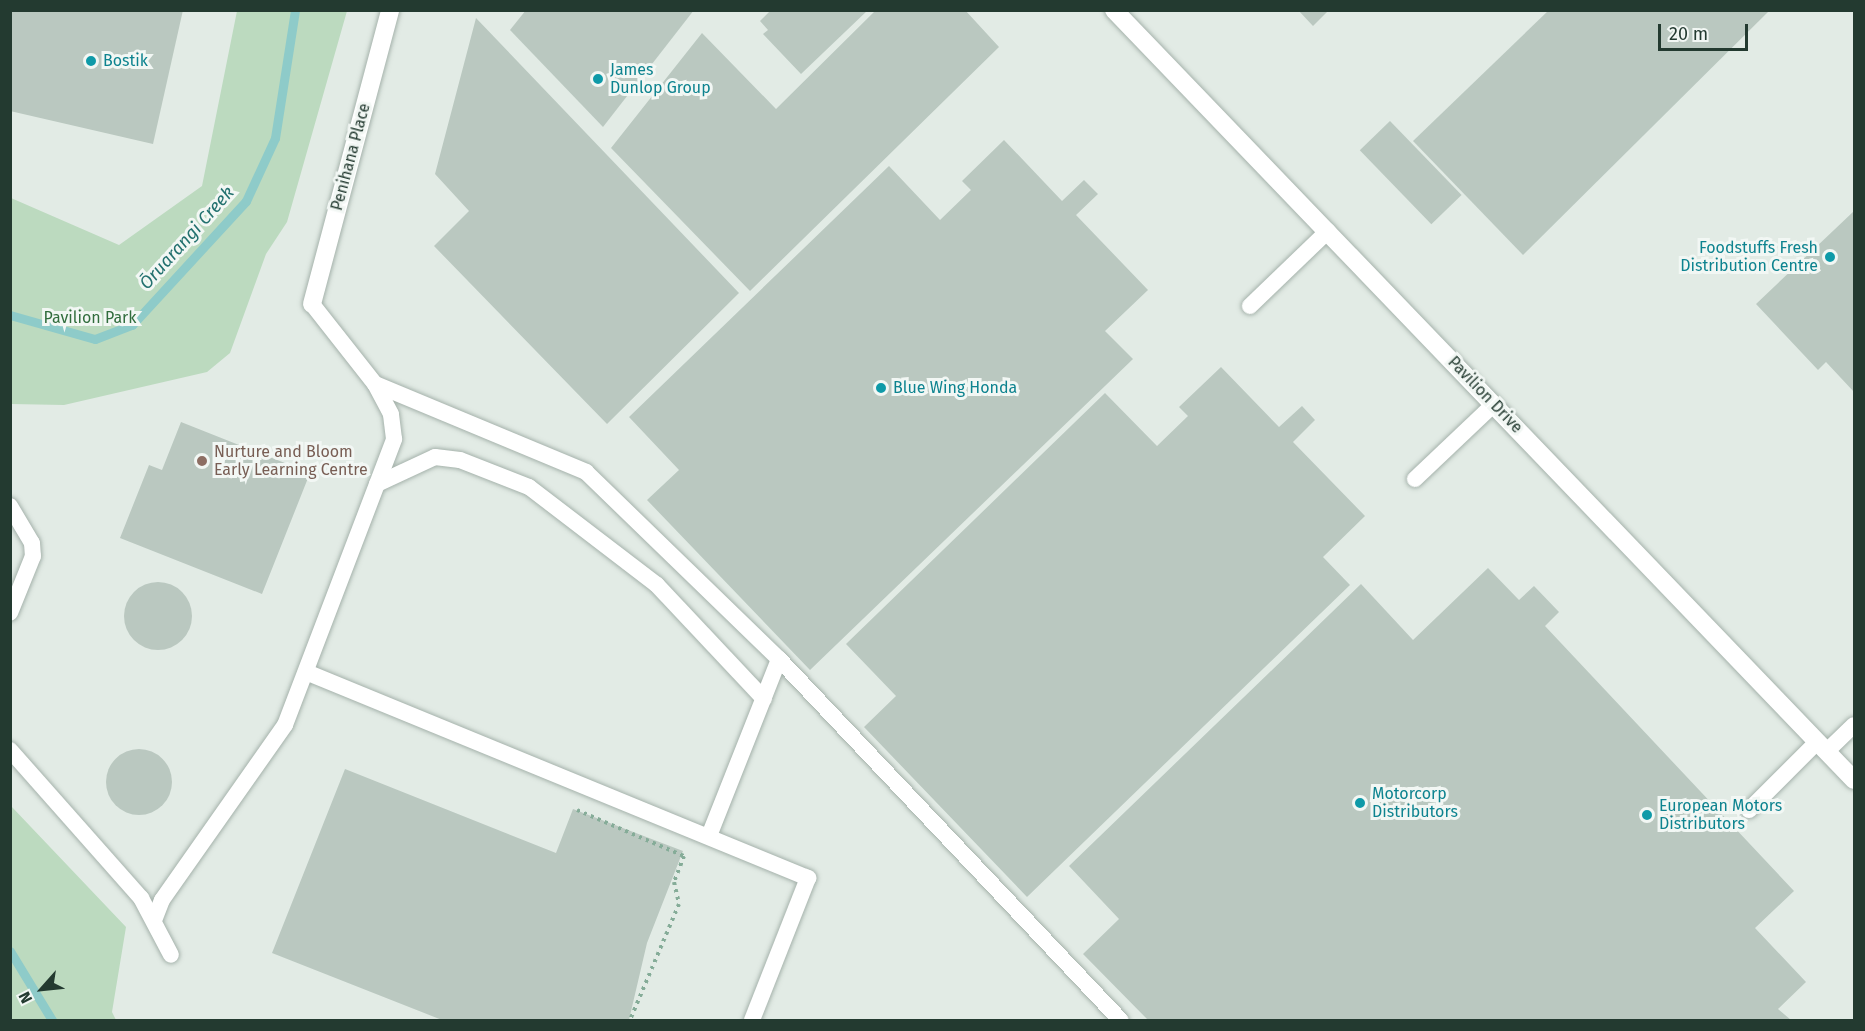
<!DOCTYPE html>
<meta charset="utf-8">
<style>
body{margin:0}
#map{position:relative;width:1865px;height:1031px;overflow:hidden;background:#e2ebe5;font-family:"Fira Sans",sans-serif}
div>[style]{position:absolute}
[style*='--x']{left:calc(var(--x)*1px);top:calc(var(--y)*1px);width:calc(var(--w)*1px);rotate:calc(var(--a)*1deg)}
.green>*{inset:0;background:#bcdabf}
.stream>*{height:9px;margin:-4.5px;padding:0 4.5px;transform-origin:4.5px;border-radius:4.5px;background:#8ecbc9}
.building>*{inset:0;background:#bac8c0;transform-origin:0 0}
.round{border-radius:50%}
.path>*{height:4px;margin-top:-2px;transform-origin:0;background:repeating-linear-gradient(90deg,#85ac98 0 3px,transparent 0 7.5px)}
.roads{filter:drop-shadow(0 0 2px #a5b2ab) drop-shadow(0 0 2px #a5b2ab)}
.service>*{height:16px;margin:-8px;padding:0 8px;transform-origin:8px;border-radius:8px;background:#fff}
.minor>*{height:18px;margin:-9px;padding:0 9px;transform-origin:9px;border-radius:9px;background:#fff}
.dots>*{width:16px;height:16px;translate:-50% -50%;box-sizing:border-box;border:3px solid #f2f7f4;border-radius:50%}
span{translate:-50% -50%;white-space:nowrap;text-align:center;line-height:1.15;-webkit-text-stroke:6px #f2f7f4;paint-order:stroke}
.culture-label{font-size:16px;color:#0d838f}
.left{translate:0 -50%;text-align:left}
.right{translate:-100% -50%;text-align:right}
.street-label{font-size:16px;color:#233a30}
.park-label{font-size:16px;color:#316d3d}
.education-label{font-size:16px;color:#785e54}
.water-label{font-size:18px;color:#23716f;font-style:italic}
.frame{position:absolute;inset:0;border:12px solid #233a30;pointer-events:none}
.north{position:absolute;left:12px;top:959px;width:60px;height:60px;-webkit-text-stroke:4px #f2f7f4;paint-order:stroke;rotate:243deg;font-size:16px;font-weight:700;line-height:24px;text-align:center;color:#233a30}
.north::after{content:'';display:block;margin:auto;width:21px;height:27px;background:#233a30;clip-path:polygon(50% 0,100% 100%,50% 72%,0 100%)}
.scale{position:absolute;left:1658px;top:24px;width:90px;height:27px;box-sizing:border-box;border:3px solid #233a30;border-top:0;padding-left:8px;font-size:18px;line-height:21px;white-space:nowrap;color:#233a30;-webkit-text-stroke:4px #f2f7f4;paint-order:stroke}
</style>
<div id="map">
<div class="green">
<i style="clip-path:polygon(237px 11px,347px 11px,287px 222px,266px 254px,230px 353px,207px 372px,64px 405px,11px 404px,11px 198px,119px 245px,202px 186px)"></i>
<i style="clip-path:polygon(11px 806px,126px 927px,112px 1012px,116px 1020px,11px 1020px)"></i>
</div>
<div class="stream">
<i style="--x:10;--y:315;--w:88;--a:15.8"></i>
<i style="--x:95;--y:339;--w:40;--a:-21"></i>
<i style="--x:132;--y:325;--w:168;--a:-47.4"></i>
<i style="--x:246;--y:201;--w:69;--a:-65.3"></i>
<i style="--x:275;--y:138;--w:130;--a:-81.1"></i>
<i style="--x:10;--y:951;--w:81;--a:58.7"></i>
</div>
<div class="building">
<i style="clip-path:polygon(10px 10px,183px 10px,153px 144px,10px 111px)"></i>
<i style="clip-path:polygon(526px 10px,694px 10px,603px 127px,510px 30px)"></i>
<i style="clip-path:polygon(771px 10px,868px 10px,801px 74px,763px 34px,768px 30px,760px 21px)"></i>
<i style="clip-path:polygon(876px 10px,965px 10px,999px 47px,750px 291px,611px 148px,702px 33px,776px 109px)"></i>
<i style="clip-path:polygon(1298px 10px,1329px 10px,1313px 26px)"></i>
<i style="clip-path:polygon(1549px 10px,1770px 10px,1523px 255px,1413px 141px)"></i>
<i style="clip-path:polygon(476px 18px,739px 293px,607px 424px,434px 246px,469px 211px,435px 174px)"></i>
<i style="left:1390px;top:121px;width:103px;height:42px;rotate:46deg"></i>
<i style="clip-path:polygon(1004px 140px,1062px 201px,1084px 180px,1098px 194px,1076px 215px,1148px 290px,1105px 331px,1133px 359px,810px 670px,647px 500px,679px 470px,629px 417px,889px 166px,940px 220px,971px 190px,962px 181px)"></i>
<i style="clip-path:polygon(1854px 211px,1854px 392px,1826px 362px,1818px 370px,1756px 304px)"></i>
<i style="clip-path:polygon(1221px 367px,1279px 427px,1302px 406px,1315px 420px,1293px 442px,1365px 516px,1323px 557px,1350px 585px,1027px 897px,864px 727px,896px 696px,846px 644px,1105px 393px,1157px 446px,1188px 416px,1179px 407px)"></i>
<i style="clip-path:polygon(181px 422px,310px 473px,262px 594px,120px 538px,149px 465px,162px 470px)"></i>
<i style="clip-path:polygon(1488px 568px,1519px 600px,1534px 586px,1559px 612px,1545px 626px,1794px 891px,1755px 928px,1806px 982px,1778px 1009px,1791px 1020px,1148px 1020px,1083px 954px,1119px 919px,1069px 866px,1361px 584px,1413px 640px)"></i>
<i class="round" style="left:124px;top:582px;width:68px;height:68px"></i>
<i class="round" style="left:106px;top:749px;width:66px;height:66px"></i>
<i style="clip-path:polygon(345px 769px,556px 853px,573px 809px,683px 851px,647px 943px,629px 1020px,442px 1020px,272px 953px)"></i>
</div>
<div class="path">
<i style="--x:577;--y:810;--w:116;--a:23.3"></i>
<i style="--x:684;--y:856;--w:28;--a:111"></i>
<i style="--x:674;--y:882;--w:23;--a:77"></i>
<i style="--x:679;--y:904;--w:126;--a:112.9"></i>
</div>
<div class="roads">
<div class="service">
<i style="--x:1250;--y:306;--w:108;--a:-43.9"></i>
<i style="--x:375;--y:384;--w:229;--a:22.6"></i>
<i style="--x:586;--y:472;--w:269;--a:44.1"></i>
<i style="--x:779;--y:659;--w:497;--a:46.6"></i>
<i style="--x:1415;--y:479;--w:109;--a:-43.5"></i>
<i style="--x:377;--y:484;--w:64;--a:-25"></i>
<i style="--x:435;--y:457;--w:25;--a:7"></i>
<i style="--x:460;--y:460;--w:74;--a:21.4"></i>
<i style="--x:529;--y:487;--w:161;--a:37.4"></i>
<i style="--x:657;--y:585;--w:156;--a:46.8"></i>
<i style="--x:10;--y:506;--w:43;--a:59.3"></i>
<i style="--x:32;--y:543;--w:13;--a:86"></i>
<i style="--x:33;--y:556;--w:61;--a:112"></i>
<i style="--x:306;--y:672;--w:543;--a:22.31"></i>
<i style="--x:808;--y:878;--w:153;--a:111.5"></i>
<i style="--x:10;--y:750;--w:198;--a:48.5"></i>
<i style="--x:141;--y:898;--w:64;--a:62.2"></i>
<i style="--x:1827;--y:751;--w:37;--a:-44"></i>
<i style="--x:1749;--y:810;--w:96;--a:-45"></i>
<i style="--x:709;--y:836;--w:190;--a:-68.4"></i>
<i style="--x:155;--y:918;--w:19;--a:-69"></i>
<i style="--x:162;--y:900;--w:214;--a:-54.9"></i>
<i style="--x:285;--y:725;--w:306;--a:-69.1"></i>
<i style="--x:394;--y:439;--w:25;--a:-97"></i>
<i style="--x:391;--y:414;--w:34;--a:-118"></i>
<i style="--x:375;--y:384;--w:102;--a:-128.2"></i>
</div>
<div class="minor">
<i style="--x:1114;--y:10;--w:1068;--a:46.14"></i>
<i style="--x:312;--y:304;--w:304;--a:-75.1"></i>
</div>
</div>
<div class="dots">
<i style="left:91px;top:61px;background:#0f9aa8"></i>
<i style="left:598px;top:79px;background:#0f9aa8"></i>
<i style="left:1830px;top:257px;background:#0f9aa8"></i>
<i style="left:881px;top:388px;background:#0f9aa8"></i>
<i style="left:202px;top:461px;background:#8d6e63"></i>
<i style="left:1360px;top:803px;background:#0f9aa8"></i>
<i style="left:1647px;top:815px;background:#0f9aa8"></i>
</div>
<div class="culture-label">
<span class="left" style="left:103px;top:61px">Bostik</span>
<span class="left" style="left:610px;top:79px">James<br>Dunlop Group</span>
<span class="right" style="left:1818px;top:257px">Foodstuffs Fresh<br>Distribution Centre</span>
<span class="left" style="left:893px;top:388px">Blue Wing Honda</span>
<span class="left" style="left:1372px;top:803px">Motorcorp<br>Distributors</span>
<span class="left" style="left:1659px;top:815px">European Motors<br>Distributors</span>
</div>
<div class="street-label">
<span style="left:351px;top:157px;rotate:-75deg">Penihana Place</span>
<span style="left:1485px;top:395px;rotate:46deg">Pavilion Drive</span>
</div>
<div class="park-label">
<span style="left:90px;top:318px">Pavilion Park</span>
</div>
<div class="education-label">
<span class="left" style="left:214px;top:461px">Nurture and Bloom<br>Early Learning Centre</span>
</div>
<div class="water-label">
<span style="left:187px;top:238px;rotate:-48deg">Ōruarangi Creek</span>
</div>
<div class="frame"></div>
<div class="north">N</div>
<div class="scale">20 m</div>
</div>
